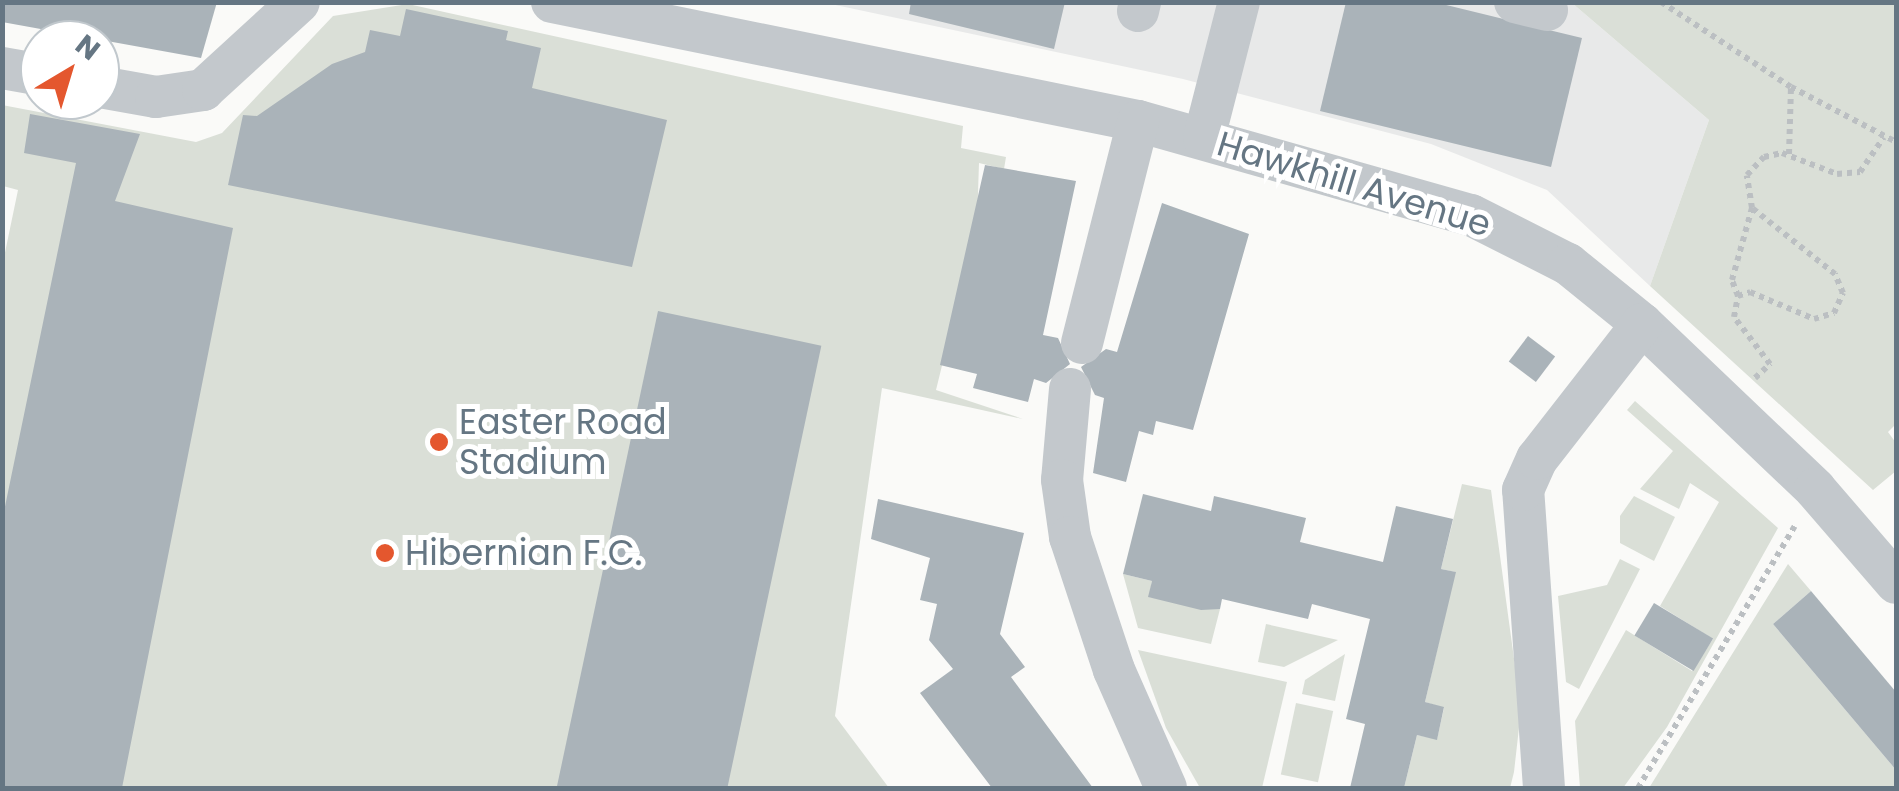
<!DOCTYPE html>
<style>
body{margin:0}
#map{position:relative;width:1899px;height:791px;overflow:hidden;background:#fafaf8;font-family:Poppins,sans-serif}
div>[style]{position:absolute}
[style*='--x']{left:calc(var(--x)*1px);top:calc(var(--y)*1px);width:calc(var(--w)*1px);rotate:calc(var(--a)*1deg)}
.built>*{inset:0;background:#e8e9e9}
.green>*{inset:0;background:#dadfd7;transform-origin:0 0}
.building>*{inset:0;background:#aab3b9;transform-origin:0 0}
.path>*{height:6px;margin-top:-3px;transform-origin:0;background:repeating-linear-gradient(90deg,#bbbfc2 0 5px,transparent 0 10px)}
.minor>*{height:42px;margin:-21px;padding:0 21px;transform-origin:21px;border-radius:21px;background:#c3c8cc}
.dots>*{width:28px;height:28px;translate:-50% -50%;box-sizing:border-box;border:5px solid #fff;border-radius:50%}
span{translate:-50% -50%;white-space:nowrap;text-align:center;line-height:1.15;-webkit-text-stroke:10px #fff;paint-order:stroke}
.street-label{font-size:35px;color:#657683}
.poi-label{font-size:35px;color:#657683}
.left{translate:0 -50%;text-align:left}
.frame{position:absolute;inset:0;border:5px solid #657683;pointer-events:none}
.north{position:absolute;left:20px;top:20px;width:100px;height:100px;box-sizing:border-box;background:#fff;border:2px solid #c1c8cd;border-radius:50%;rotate:38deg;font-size:28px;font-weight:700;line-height:40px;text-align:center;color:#657683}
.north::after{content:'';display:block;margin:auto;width:35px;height:45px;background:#e4572e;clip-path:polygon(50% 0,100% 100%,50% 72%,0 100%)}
</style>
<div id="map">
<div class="built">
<i style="clip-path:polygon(826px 3px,1572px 3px,1709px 120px,1650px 286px,1547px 190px,1431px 144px,1183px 79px)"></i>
</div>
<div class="green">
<i style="clip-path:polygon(1572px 3px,1896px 3px,1896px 424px,1888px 432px,1896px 443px,1896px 471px,1873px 490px,1650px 286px,1709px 120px)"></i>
<i style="clip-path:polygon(408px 4px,963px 126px,961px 148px,1006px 157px,1004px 169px,979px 163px,977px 223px,936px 390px,1023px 419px,882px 388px,835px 716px,889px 788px,3px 788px,2px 267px,18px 190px,3px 186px,2px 105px,196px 142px,222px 133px,333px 16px)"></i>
<i style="clip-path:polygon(1635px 401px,1778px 528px,1667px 727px,1623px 788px,1580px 788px,1575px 721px,1626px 630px,1692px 671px,1713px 639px,1660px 606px,1719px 502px,1690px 483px,1679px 509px,1640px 489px,1673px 451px,1627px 410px)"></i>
<i style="clip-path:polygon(1462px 484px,1491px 490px,1521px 710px,1514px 772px,1510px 788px,1404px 788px,1417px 735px,1437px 739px,1444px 708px,1425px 702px,1455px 572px,1441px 569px)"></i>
<i style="clip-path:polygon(1634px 496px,1675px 517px,1654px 561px,1620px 543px,1620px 516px)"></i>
<i style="clip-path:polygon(1620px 559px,1640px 569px,1579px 689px,1566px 682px,1558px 596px,1607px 585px)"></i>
<i style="clip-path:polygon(1788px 564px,1811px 591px,1773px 624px,1896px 770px,1896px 788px,1649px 788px)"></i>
<i style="clip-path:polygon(1123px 574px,1152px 581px,1149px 597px,1220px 609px,1211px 644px,1138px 628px)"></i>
<i style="clip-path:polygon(1266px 624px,1338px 640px,1284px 667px,1258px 662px)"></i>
<i style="clip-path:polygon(1138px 650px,1287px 682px,1262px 788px,1200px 788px,1166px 728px)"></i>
<i style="clip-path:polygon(1345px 654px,1335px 701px,1302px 694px,1305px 680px)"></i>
<i style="left:1296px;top:703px;width:38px;height:73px;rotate:12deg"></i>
</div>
<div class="building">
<i style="clip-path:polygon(2px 2px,217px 2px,201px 58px,2px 22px)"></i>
<i style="clip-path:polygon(911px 2px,1065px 2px,1054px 49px,909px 14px)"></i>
<i style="clip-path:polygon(1346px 2px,1434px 2px,1582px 38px,1551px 167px,1320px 111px)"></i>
<i style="clip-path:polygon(406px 9px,508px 31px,506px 40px,541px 48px,532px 88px,667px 120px,632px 267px,228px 185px,243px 115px,257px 116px,332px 64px,365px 52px,370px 30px,400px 36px)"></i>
<i style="clip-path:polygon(30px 114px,140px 134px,115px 201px,233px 228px,122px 788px,2px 788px,2px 521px,76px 163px,24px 153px)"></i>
<i style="clip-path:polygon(985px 165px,1076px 181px,1043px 335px,1058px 338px,1070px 364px,1046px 383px,1034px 379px,1028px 402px,973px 388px,977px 374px,940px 365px)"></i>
<i style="clip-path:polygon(1162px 203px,1249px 234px,1193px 430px,1156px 421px,1153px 435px,1139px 431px,1126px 482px,1093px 473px,1104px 398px,1095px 395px,1081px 367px,1106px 349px,1117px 352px)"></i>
<i style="left:658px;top:311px;width:167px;height:487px;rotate:12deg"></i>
<i style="left:1528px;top:336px;width:34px;height:32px;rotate:37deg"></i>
<i style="clip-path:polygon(1143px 494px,1211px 511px,1214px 496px,1306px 518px,1300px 542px,1383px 562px,1396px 506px,1453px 519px,1441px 569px,1456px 572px,1425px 702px,1444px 707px,1437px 740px,1417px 735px,1404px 788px,1350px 788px,1365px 724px,1346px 719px,1370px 619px,1312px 604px,1308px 619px,1222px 599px,1220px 609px,1201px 610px,1148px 597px,1152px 581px,1123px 574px)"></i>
<i style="clip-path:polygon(878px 499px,1024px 533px,1000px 634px,1025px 667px,1011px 677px,1093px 788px,992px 788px,920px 693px,953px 669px,929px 640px,937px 604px,920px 600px,930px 558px,871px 539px)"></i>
<i style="clip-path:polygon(1811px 591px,1896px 692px,1896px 770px,1773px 624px)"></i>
<i style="left:1654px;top:603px;width:69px;height:38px;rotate:31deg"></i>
</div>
<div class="path">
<i style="--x:1661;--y:2;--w:155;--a:33.2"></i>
<i style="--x:1791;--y:87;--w:119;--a:27.6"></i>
<i style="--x:1789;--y:154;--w:67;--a:-88.3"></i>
<i style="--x:1738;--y:296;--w:17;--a:-111"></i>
<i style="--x:1732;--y:280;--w:75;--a:-74.5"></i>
<i style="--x:1755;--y:378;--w:21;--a:-43"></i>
<i style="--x:1770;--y:364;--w:59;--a:-127.5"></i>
<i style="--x:1734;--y:317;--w:21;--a:-79"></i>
<i style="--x:1738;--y:296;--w:13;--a:-18"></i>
<i style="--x:1750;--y:292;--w:69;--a:22.9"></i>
<i style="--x:1814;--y:319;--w:21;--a:-17"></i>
<i style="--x:1834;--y:313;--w:22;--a:-66"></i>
<i style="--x:1843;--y:293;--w:21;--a:-113"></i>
<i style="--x:1835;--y:274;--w:106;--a:-141.5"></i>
<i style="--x:1752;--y:208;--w:33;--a:-99"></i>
<i style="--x:1747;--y:175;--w:25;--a:-47"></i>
<i style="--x:1764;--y:157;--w:18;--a:-13"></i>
<i style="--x:1782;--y:153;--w:59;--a:20.9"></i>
<i style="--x:1837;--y:174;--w:23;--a:-5"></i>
<i style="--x:1860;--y:172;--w:42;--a:-55.6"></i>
<i style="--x:1638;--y:788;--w:305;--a:-59.1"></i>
</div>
<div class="minor">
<i style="--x:552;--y:2;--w:598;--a:11.48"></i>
<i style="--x:1138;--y:121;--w:346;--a:15.8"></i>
<i style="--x:1471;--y:215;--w:109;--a:26.8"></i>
<i style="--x:1568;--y:264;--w:95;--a:39"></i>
<i style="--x:1642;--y:324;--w:239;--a:43.6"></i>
<i style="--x:1815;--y:489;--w:124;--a:49.2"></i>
<i style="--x:1515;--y:2;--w:33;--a:14"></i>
<i style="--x:1138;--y:11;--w:9;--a:-77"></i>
<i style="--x:2;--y:68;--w:39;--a:10"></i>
<i style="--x:100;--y:87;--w:57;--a:10.1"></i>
<i style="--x:156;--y:97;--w:48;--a:-8.5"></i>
<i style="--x:203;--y:90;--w:130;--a:-42.5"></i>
<i style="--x:1204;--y:138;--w:140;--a:-75.6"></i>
<i style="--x:1082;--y:343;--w:229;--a:-75.8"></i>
<i style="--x:1070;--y:389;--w:91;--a:95"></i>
<i style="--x:1062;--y:480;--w:58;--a:82"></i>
<i style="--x:1070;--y:537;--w:140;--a:71.7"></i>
<i style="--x:1114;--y:670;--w:129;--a:66.2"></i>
<i style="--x:1544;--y:788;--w:299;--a:-94"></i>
<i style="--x:1523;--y:490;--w:34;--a:-66"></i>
<i style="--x:1537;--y:459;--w:171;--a:-52.1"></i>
</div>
<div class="dots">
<i style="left:439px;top:442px;background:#e4572e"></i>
<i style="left:385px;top:553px;background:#e4572e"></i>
</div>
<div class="street-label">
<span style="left:1354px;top:184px;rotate:17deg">Hawkhill Avenue</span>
</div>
<div class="poi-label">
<span class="left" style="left:459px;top:442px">Easter Road<br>Stadium</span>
<span class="left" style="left:405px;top:553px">Hibernian F.C.</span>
</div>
<div class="frame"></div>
<div class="north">N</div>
</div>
